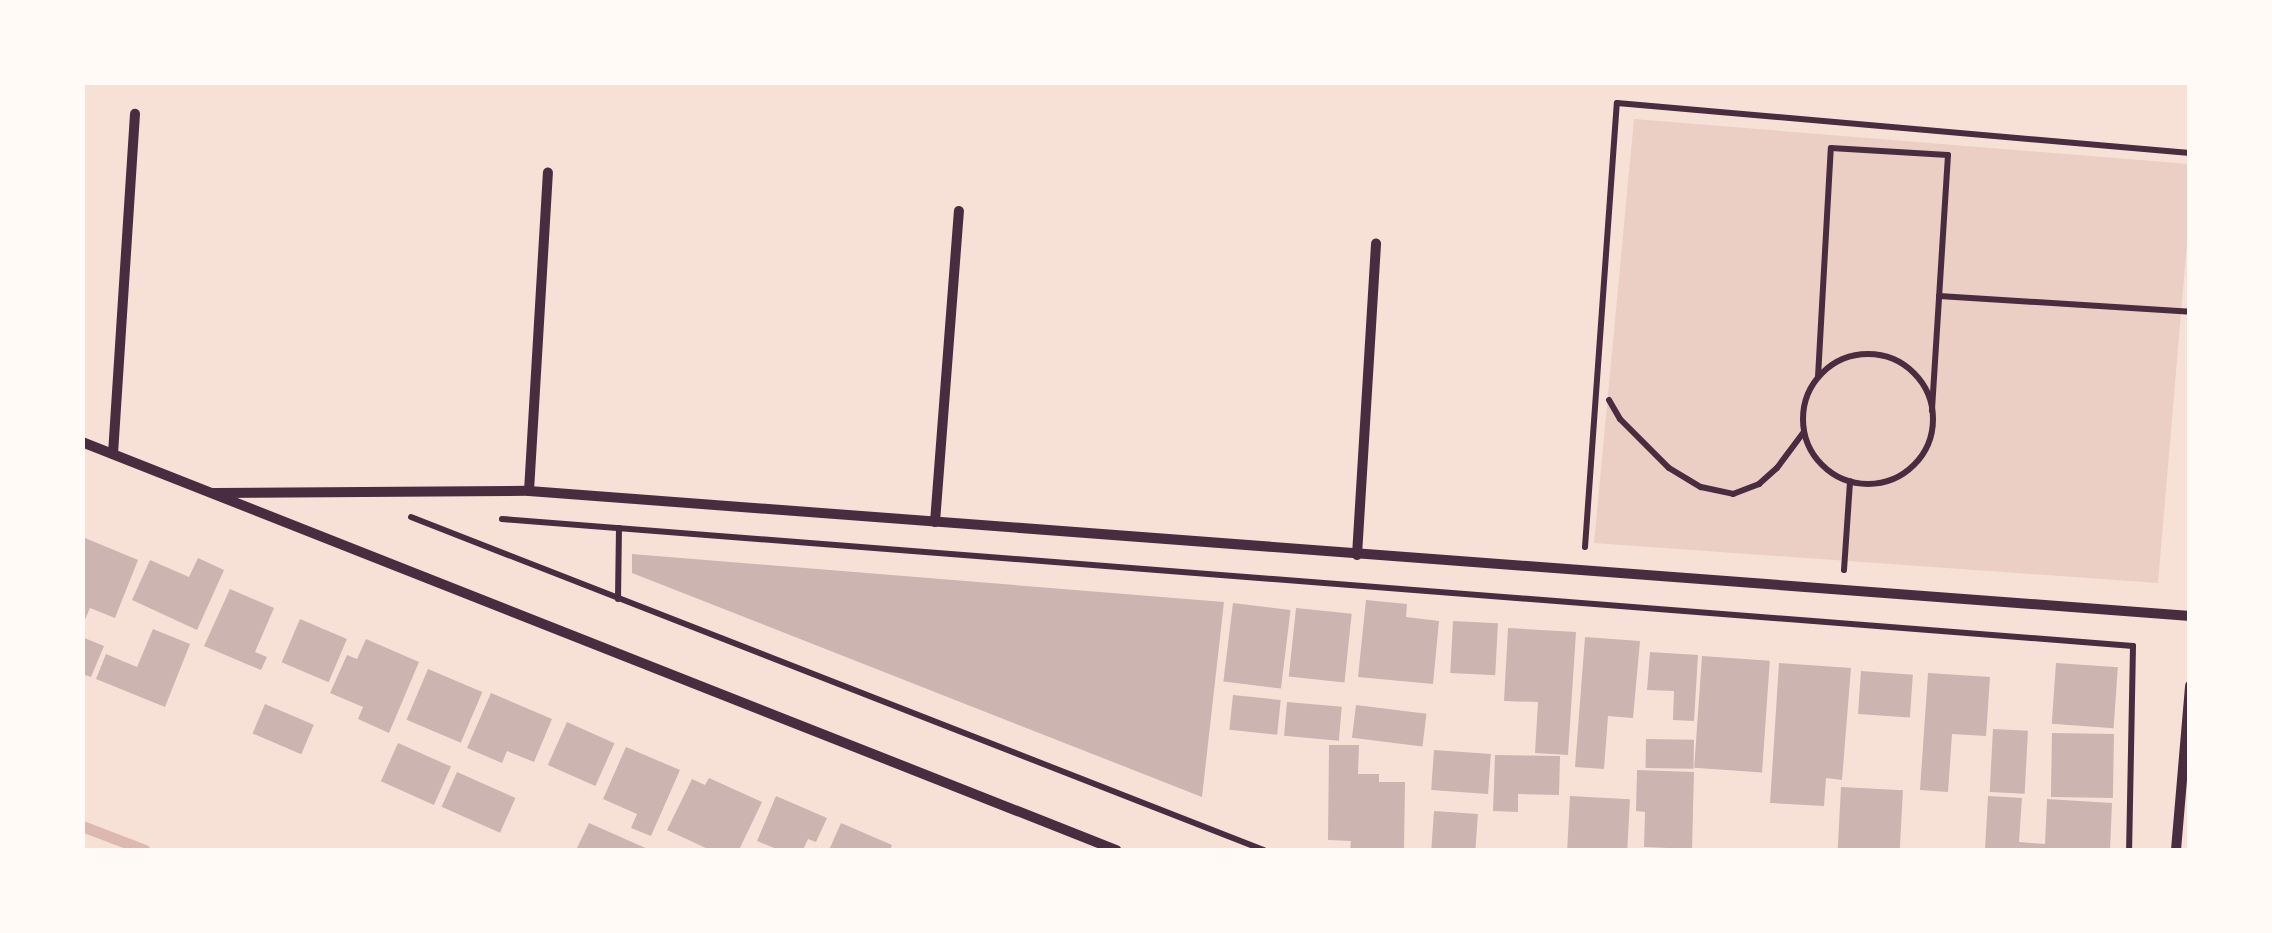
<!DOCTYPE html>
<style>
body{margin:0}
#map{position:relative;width:2272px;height:933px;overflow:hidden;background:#f7e1d7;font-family:"Roboto Serif",serif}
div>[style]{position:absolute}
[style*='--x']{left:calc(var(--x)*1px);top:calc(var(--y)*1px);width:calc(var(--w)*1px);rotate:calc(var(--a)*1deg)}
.green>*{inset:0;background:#ebcfc5}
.stream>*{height:11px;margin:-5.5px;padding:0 5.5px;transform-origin:5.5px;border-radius:5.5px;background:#dcb8b0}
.building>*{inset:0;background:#ccb4b1;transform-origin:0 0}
.path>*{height:6px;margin:-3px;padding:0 3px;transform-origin:3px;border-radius:3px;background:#4a2c40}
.path>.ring{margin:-3px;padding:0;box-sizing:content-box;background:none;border:6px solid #4a2c40;border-radius:50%}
.minor>*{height:10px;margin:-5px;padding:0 5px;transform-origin:5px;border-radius:5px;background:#4a2c40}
span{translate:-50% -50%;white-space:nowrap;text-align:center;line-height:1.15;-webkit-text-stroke:9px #fffaf5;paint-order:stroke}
.frame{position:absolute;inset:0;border:85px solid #fffaf5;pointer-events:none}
</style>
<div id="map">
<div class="green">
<i style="clip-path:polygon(1634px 119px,2189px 164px,2189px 220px,2158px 583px,1594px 543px)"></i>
</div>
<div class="stream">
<i style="--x:82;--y:826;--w:67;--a:20.9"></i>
</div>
<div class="building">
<i style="clip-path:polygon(85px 538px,138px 560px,115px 618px,90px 608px,83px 624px)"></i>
<i style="clip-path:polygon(632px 554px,1224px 602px,1202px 797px,632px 573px)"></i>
<i style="clip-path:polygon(198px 558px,224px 570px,197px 630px,132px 600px,150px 560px,189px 577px)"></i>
<i style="clip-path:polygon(230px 589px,274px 608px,255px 652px,267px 657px,261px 670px,204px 646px)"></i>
<i style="clip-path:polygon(1366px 600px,1407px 604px,1406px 617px,1439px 621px,1433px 684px,1358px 677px)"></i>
<i style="left:1233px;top:603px;width:58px;height:79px;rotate:7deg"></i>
<i style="left:1296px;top:608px;width:56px;height:69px;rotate:6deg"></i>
<i style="left:300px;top:619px;width:51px;height:47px;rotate:23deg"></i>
<i style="left:1453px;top:621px;width:45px;height:52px;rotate:3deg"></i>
<i style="clip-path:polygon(1508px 628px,1576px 632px,1568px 755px,1535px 753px,1538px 702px,1504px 701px)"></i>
<i style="clip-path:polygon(153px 629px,190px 644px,165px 707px,96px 679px,106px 654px,137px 667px)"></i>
<i style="clip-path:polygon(82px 637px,104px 646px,91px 677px,82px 674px)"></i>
<i style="clip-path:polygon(1585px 637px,1640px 641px,1633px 718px,1608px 716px,1604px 769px,1575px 767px)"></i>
<i style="clip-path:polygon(366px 639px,419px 662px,389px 733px,358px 719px,363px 707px,330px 693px,347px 655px,357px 659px)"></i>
<i style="clip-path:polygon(1650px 652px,1698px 655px,1694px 721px,1673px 720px,1674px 691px,1647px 690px)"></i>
<i style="left:1702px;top:656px;width:68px;height:112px;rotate:4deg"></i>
<i style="clip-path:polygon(1779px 663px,1851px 668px,1842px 780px,1826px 778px,1824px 806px,1770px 803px)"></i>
<i style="left:2056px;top:663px;width:62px;height:61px;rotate:4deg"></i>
<i style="left:428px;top:669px;width:59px;height:55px;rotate:23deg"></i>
<i style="left:1861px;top:671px;width:52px;height:43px;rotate:4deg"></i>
<i style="clip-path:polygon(1928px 673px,1990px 677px,1986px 736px,1952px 734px,1948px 792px,1920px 790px)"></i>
<i style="clip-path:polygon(491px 693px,552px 719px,534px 762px,507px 751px,502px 763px,467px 748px)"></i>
<i style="left:1233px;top:695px;width:48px;height:35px;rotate:6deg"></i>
<i style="left:1287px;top:702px;width:55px;height:34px;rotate:5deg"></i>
<i style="left:265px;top:704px;width:53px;height:32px;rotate:23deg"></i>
<i style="left:1356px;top:705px;width:71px;height:33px;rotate:7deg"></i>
<i style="left:567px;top:722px;width:52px;height:47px;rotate:24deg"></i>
<i style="left:1993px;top:729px;width:35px;height:63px;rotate:3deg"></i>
<i style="left:2052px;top:733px;width:62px;height:64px;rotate:1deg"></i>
<i style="left:1646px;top:739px;width:48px;height:29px;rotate:1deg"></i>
<i style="left:398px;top:743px;width:58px;height:42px;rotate:24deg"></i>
<i style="clip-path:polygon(1329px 745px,1359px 745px,1358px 774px,1379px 774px,1379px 782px,1405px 782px,1404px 850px,1350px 850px,1351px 841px,1328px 840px)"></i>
<i style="clip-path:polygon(626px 747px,680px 770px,651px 836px,631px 828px,637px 814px,603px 799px)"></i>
<i style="left:1434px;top:750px;width:57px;height:40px;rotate:4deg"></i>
<i style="clip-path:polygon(1495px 755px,1560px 756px,1559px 795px,1518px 794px,1518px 812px,1493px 811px)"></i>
<i style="clip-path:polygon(1637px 770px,1694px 772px,1692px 849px,1644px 847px,1645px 812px,1636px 811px)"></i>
<i style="left:457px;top:772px;width:64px;height:38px;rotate:24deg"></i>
<i style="clip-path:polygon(709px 778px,762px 802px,739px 850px,710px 850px,667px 830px,692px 779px,705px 785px)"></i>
<i style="left:1841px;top:787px;width:62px;height:63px;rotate:3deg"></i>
<i style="clip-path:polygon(776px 796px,827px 818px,816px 842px,808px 839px,803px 850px,779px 850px,757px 841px)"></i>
<i style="left:1570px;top:796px;width:60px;height:54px;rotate:3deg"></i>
<i style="clip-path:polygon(1988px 796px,2022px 798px,2019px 842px,2045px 844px,2047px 799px,2112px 803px,2110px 850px,1985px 850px)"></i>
<i style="left:1434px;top:811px;width:44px;height:39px;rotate:4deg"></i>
<i style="clip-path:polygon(589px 823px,650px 850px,576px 850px)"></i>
<i style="clip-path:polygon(841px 823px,892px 845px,890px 850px,829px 850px)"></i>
</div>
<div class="path">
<i style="--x:1939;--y:296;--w:252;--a:3.6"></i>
<i class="ring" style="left:1803px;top:354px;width:124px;height:124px"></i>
<i style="--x:1818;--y:377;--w:229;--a:-86.8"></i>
<i style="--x:1831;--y:148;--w:117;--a:3.4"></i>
<i style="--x:1948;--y:155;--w:256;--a:93.6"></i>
<i style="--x:1609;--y:400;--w:22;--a:60"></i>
<i style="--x:1620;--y:419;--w:69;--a:45"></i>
<i style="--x:1669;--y:468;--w:37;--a:31"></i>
<i style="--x:1701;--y:487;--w:33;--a:12"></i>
<i style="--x:1733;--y:494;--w:28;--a:-21"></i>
<i style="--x:1759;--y:484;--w:24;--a:-42"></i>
<i style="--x:1777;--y:468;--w:44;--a:-53.4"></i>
<i style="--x:411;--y:517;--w:916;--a:21.33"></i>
<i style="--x:502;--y:519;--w:1636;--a:4.45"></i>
<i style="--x:2133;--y:646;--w:204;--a:91.1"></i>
<i style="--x:1585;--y:547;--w:445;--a:-85.9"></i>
<i style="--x:1617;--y:103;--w:575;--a:4.99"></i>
<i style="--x:1844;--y:570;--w:89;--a:-86.1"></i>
<i style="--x:618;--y:599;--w:71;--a:-89.2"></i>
</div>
<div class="minor">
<i style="--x:82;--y:442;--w:1112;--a:21.53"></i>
<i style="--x:113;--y:454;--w:341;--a:-86.3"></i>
<i style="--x:529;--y:491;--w:319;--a:-86.6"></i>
<i style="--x:214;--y:493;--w:315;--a:-0.4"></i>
<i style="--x:529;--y:491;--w:1666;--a:4.3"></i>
<i style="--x:935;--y:522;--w:312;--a:-85.6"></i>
<i style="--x:1357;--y:555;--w:312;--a:-86.5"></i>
<i style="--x:2176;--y:850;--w:165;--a:-85.1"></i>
</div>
<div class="frame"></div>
</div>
